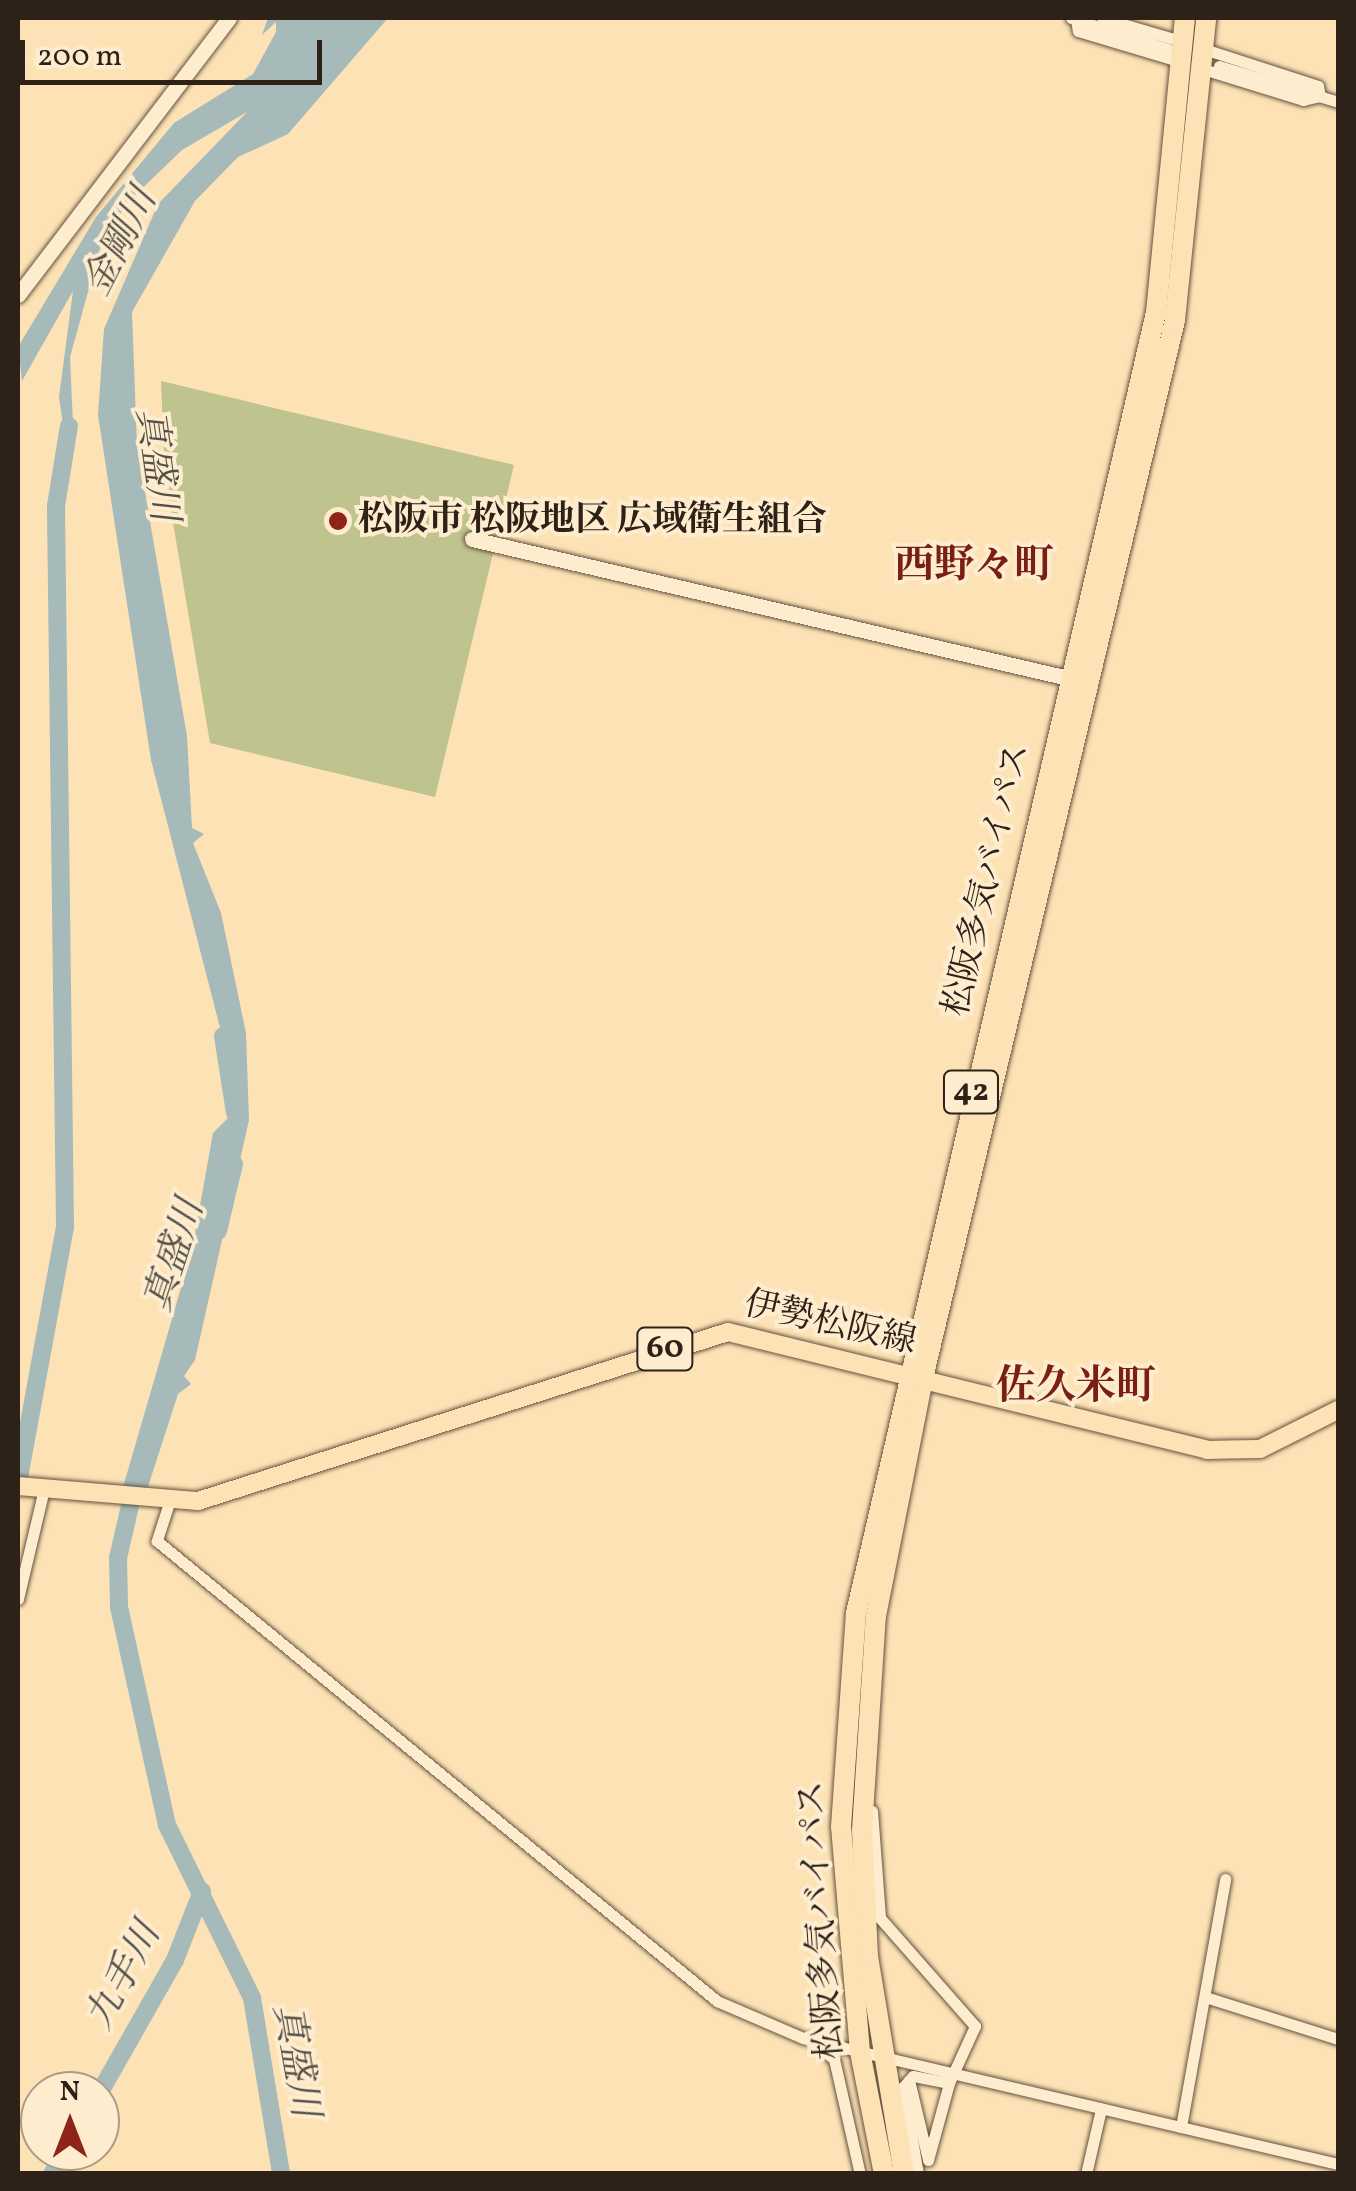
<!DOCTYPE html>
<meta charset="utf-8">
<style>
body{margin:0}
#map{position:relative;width:1356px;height:2191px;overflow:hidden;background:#fde2b5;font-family:Vollkorn,"Noto Serif JP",serif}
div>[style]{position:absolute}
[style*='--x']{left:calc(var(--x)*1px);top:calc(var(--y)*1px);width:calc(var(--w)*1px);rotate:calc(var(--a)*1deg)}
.green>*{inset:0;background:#bfc38e}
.water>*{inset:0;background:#a5bab9}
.river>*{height:18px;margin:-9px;padding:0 9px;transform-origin:9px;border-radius:9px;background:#a5bab9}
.roads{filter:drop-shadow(0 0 2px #62523f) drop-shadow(0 0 2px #62523f)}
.street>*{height:11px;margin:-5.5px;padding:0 5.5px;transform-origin:5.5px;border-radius:5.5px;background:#feeccf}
.secondary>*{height:15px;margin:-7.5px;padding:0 7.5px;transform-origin:7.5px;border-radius:7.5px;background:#feeccf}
.primary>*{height:18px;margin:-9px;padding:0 9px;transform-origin:9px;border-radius:9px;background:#fde2b5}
.highway>*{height:20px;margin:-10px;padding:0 10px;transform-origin:10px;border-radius:10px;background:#fde2b5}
.dots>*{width:28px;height:28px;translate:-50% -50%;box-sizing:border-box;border:5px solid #feeccf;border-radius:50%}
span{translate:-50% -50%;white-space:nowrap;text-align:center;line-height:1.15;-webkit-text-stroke:8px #feeccf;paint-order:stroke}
.shield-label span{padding:2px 8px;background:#feeccf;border:2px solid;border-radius:8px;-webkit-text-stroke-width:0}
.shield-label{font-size:32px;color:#2e2218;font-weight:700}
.poi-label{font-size:35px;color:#2e2218;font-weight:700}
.left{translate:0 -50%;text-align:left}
.street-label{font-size:35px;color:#2e2218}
.water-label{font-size:38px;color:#525048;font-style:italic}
.quarter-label{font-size:40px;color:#7a1f14;font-weight:700}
.frame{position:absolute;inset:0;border:20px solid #2e2218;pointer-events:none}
.north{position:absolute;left:20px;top:2071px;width:100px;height:100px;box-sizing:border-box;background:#feeccf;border:2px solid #ab9b86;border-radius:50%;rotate:0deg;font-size:28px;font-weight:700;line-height:40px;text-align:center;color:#2e2218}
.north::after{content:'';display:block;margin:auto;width:35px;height:45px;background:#8f2418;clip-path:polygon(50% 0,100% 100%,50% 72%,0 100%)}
.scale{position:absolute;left:20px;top:40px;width:302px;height:45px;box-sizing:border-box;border:5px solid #2e2218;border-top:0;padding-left:12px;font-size:30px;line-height:35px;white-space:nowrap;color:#2e2218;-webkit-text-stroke:8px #feeccf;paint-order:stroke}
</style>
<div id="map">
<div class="green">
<i style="clip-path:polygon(161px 381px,514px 465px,435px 797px,210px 743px,165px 475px)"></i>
</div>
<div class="water">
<i style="clip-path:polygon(268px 18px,388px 18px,288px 134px,238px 157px,195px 201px,132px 312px,137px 446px,187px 736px,192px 828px,204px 834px,193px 843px,221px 913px,246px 1033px,249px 1120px,195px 1360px,184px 1376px,191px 1384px,178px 1394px,145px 1496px,121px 1494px,192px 1250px,213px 1133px,232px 1114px,233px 1078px,151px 760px,98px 415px,104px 329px,158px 204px,247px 112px,182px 150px,127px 203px,101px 245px,70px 357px,74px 447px,66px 445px,59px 397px,73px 291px,22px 381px,18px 347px,96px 217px,174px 123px,253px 74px,276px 32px,276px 22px,262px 35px)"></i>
</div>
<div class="river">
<i style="--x:223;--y:1036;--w:78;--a:81.1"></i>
<i style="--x:218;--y:1231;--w:69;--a:-76.6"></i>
<i style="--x:18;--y:1483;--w:261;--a:-79.6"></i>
<i style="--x:65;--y:1226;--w:720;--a:-90.72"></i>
<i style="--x:56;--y:506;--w:81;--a:-80.8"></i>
<i style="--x:135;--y:1484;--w:76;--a:102.9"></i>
<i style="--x:118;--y:1558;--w:49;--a:88.8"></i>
<i style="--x:119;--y:1607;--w:223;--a:77.6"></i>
<i style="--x:167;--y:1825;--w:193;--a:63.8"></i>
<i style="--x:252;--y:1998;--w:178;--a:80.6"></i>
<i style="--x:100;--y:2092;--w:152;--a:-60.4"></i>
<i style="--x:175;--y:1960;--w:74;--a:-68.6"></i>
<i style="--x:52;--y:2174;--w:27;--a:-59"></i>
</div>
<div class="roads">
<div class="street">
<i style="--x:1071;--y:18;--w:102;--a:17.7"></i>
<i style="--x:1102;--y:18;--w:85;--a:16.3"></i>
<i style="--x:1076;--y:19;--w:12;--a:81"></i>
<i style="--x:1078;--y:31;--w:109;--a:16.6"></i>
<i style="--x:1204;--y:49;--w:120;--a:18"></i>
<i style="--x:1318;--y:86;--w:10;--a:79"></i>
<i style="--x:1219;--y:66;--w:124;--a:16.8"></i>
<i style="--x:1203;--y:69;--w:105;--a:17.2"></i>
<i style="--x:1303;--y:100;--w:17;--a:-13"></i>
<i style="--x:169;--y:1503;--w:40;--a:108"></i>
<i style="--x:157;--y:1541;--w:725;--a:39.4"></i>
<i style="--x:717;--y:2001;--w:94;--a:23.3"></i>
<i style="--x:803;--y:2038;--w:550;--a:13.25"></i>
<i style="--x:18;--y:1599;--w:109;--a:-76.7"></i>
<i style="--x:872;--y:1811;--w:107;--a:85.7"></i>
<i style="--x:880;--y:1918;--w:144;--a:48.7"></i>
<i style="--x:975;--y:2026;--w:63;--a:114.5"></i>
<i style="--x:949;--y:2083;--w:37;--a:-169"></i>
<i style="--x:913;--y:2076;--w:15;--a:132"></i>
<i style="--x:903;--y:2087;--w:88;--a:80.2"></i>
<i style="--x:1205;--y:1997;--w:139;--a:17.5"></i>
<i style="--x:816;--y:2045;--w:23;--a:38"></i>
<i style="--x:834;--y:2059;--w:118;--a:77.3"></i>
<i style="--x:909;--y:2080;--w:82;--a:76.6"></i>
<i style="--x:928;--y:2160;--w:80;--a:-74.7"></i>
<i style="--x:1181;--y:2127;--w:252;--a:-79.9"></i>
<i style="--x:1086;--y:2174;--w:67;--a:-77"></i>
</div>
<div class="secondary">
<i style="--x:18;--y:295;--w:348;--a:-52.7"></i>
<i style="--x:472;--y:539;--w:625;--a:13.13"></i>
</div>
<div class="primary">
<i style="--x:18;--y:1486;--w:181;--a:4.8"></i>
<i style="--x:198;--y:1501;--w:556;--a:-17.69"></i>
<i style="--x:728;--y:1332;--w:493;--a:13.8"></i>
<i style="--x:1207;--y:1450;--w:53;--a:-1.1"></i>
<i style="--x:1260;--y:1449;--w:87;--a:-26.6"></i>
</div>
<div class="highway">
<i style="--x:884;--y:2174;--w:124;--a:-101.1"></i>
<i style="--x:860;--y:2052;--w:226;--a:-94.8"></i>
<i style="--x:841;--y:1827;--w:215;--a:-86"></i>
<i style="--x:856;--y:1613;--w:1334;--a:-77.01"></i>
<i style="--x:1156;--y:313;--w:296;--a:-84.4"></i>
<i style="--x:904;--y:2174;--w:220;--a:-99.4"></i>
<i style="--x:868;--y:1957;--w:127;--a:-92.7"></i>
<i style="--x:862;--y:1830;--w:214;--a:-86.3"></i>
<i style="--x:876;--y:1616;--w:243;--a:-78.8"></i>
<i style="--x:923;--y:1378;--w:1088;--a:-76.6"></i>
<i style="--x:1175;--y:320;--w:304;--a:-84.1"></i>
</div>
</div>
<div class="dots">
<i style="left:338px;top:521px;background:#8f2418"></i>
</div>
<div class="shield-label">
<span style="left:971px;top:1092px">42</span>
<span style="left:665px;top:1349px">60</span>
</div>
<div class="poi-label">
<span class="left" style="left:358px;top:521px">松阪市 松阪地区 広域衛生組合</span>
</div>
<div class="street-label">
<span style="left:988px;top:880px;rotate:-77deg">松阪多気バイパス</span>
<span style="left:830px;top:1324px;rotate:13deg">伊勢松阪線</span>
<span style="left:822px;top:1920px;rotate:-94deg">松阪多気バイパス</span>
</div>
<div class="water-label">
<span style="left:122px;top:243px;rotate:-63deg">金剛川</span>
<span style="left:155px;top:465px;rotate:82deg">真盛川</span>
<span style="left:176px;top:1256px;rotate:-72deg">真盛川</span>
<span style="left:125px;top:1977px;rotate:-62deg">九手川</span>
<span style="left:294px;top:2061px;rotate:80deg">真盛川</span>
</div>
<div class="quarter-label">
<span style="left:974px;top:567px">西野々町</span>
<span style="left:1076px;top:1388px">佐久米町</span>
</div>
<div class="frame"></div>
<div class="north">N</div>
<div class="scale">200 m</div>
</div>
